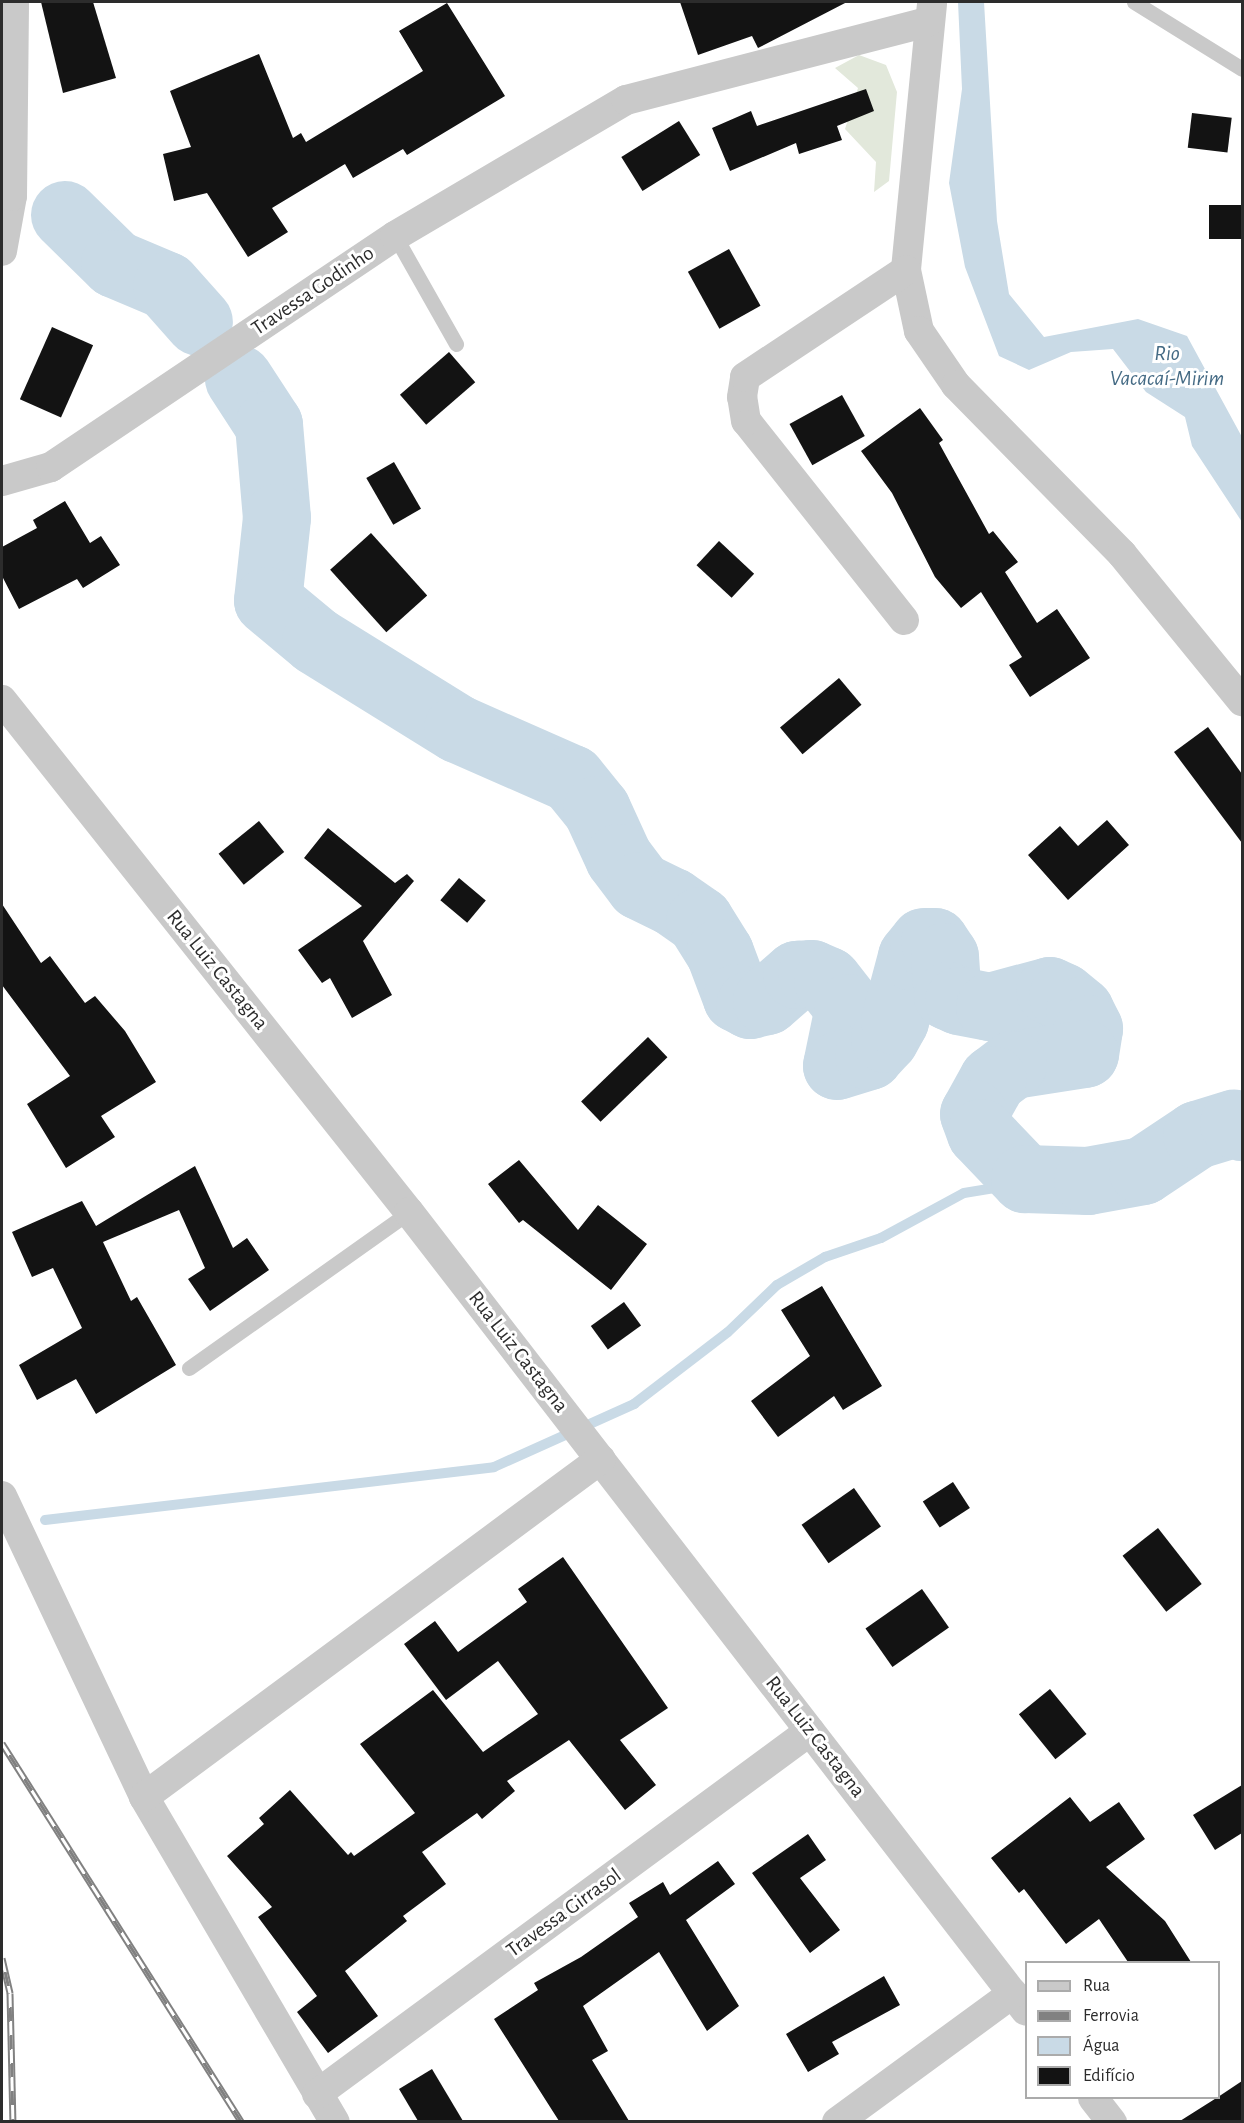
<!DOCTYPE html>
<meta charset="utf-8">
<style>
body{margin:0}
#map{position:relative;width:1244px;height:2123px;overflow:hidden;background:#fff;font-family:"Alegreya Sans",sans-serif}
div>[style]{position:absolute}
[style*='--x']{left:calc(var(--x)*1px);top:calc(var(--y)*1px);width:calc(var(--w)*1px);rotate:calc(var(--a)*1deg)}
.green>*{inset:0;background:#e2e8db}
.water>*{inset:0;background:#c9dae6}
.stream>*{height:10px;margin:-5px;padding:0 5px;transform-origin:5px;border-radius:5px;background:#c9dae6}
.river>*{height:68px;margin:-34px;padding:0 34px;transform-origin:34px;border-radius:34px;background:#c9dae6}
.building>*{inset:0;background:#131313;transform-origin:0 0}
.lane>*{height:15px;margin:-7.5px;padding:0 7.5px;transform-origin:7.5px;border-radius:7.5px;background:#c9c9c9}
.street>*{height:30px;margin:-15px;padding:0 15px;transform-origin:15px;border-radius:15px;background:#c9c9c9}
.rail>*{height:7px;margin-top:-3.5px;transform-origin:0;background:repeating-linear-gradient(90deg,#fff 0 14px,#818181 0 28px);box-sizing:border-box;border-block:2px solid #818181}
span{translate:-50% -50%;white-space:nowrap;text-align:center;line-height:1.15;-webkit-text-stroke:6px #fff;paint-order:stroke}
.street-label{font-size:21px;color:#2c2c2c}
.water-label{font-size:22px;color:#446a84;font-style:italic}
.frame{position:absolute;inset:0;border:3px solid #2c2c2c;pointer-events:none}
.legend{position:absolute;left:1025px;top:1961px;width:195px;height:138px;box-sizing:border-box;background:#fff;border:2px solid #ababab;margin:0;padding:8px 10px;list-style:none;font-size:18px;color:#2c2c2c}
.legend li{display:flex;align-items:center;gap:12px;height:30px}
.legend b{width:30px;border:2px solid #ababab}
</style>
<div id="map">
<div class="green">
<i style="clip-path:polygon(859px 55px,886px 65px,897px 92px,889px 181px,874px 192px,876px 162px,845px 129px,858px 88px,835px 68px)"></i>
</div>
<div class="water">
<i style="clip-path:polygon(958px 2px,984px 2px,997px 221px,1009px 294px,1044px 337px,1138px 319px,1187px 336px,1242px 437px,1242px 522px,1192px 446px,1185px 417px,1146px 392px,1113px 349px,1071px 352px,1029px 370px,999px 356px,965px 267px,949px 183px,962px 89px)"></i>
</div>
<div class="stream">
<i style="--x:45;--y:1520;--w:452;--a:-6.7"></i>
<i style="--x:494;--y:1467;--w:154;--a:-24.2"></i>
<i style="--x:634;--y:1404;--w:118;--a:-37.5"></i>
<i style="--x:728;--y:1332;--w:68;--a:-43.8"></i>
<i style="--x:777;--y:1285;--w:56;--a:-30.3"></i>
<i style="--x:825;--y:1257;--w:59;--a:-18.7"></i>
<i style="--x:881;--y:1238;--w:94;--a:-28.5"></i>
<i style="--x:964;--y:1193;--w:80;--a:-9.3"></i>
</div>
<div class="river">
<i style="--x:65;--y:215;--w:70;--a:44.4"></i>
<i style="--x:115;--y:264;--w:56;--a:22.9"></i>
<i style="--x:167;--y:286;--w:48;--a:48.4"></i>
<i style="--x:239;--y:379;--w:55;--a:56.9"></i>
<i style="--x:269;--y:425;--w:93;--a:85.1"></i>
<i style="--x:277;--y:518;--w:83;--a:96.2"></i>
<i style="--x:268;--y:601;--w:62;--a:39.8"></i>
<i style="--x:316;--y:641;--w:167;--a:31.8"></i>
<i style="--x:458;--y:729;--w:124;--a:23.7"></i>
<i style="--x:572;--y:779;--w:40;--a:51"></i>
<i style="--x:597;--y:810;--w:53;--a:65.4"></i>
<i style="--x:619;--y:858;--w:35;--a:53"></i>
<i style="--x:640;--y:886;--w:37;--a:26"></i>
<i style="--x:673;--y:902;--w:33;--a:35"></i>
<i style="--x:700;--y:921;--w:38;--a:58"></i>
<i style="--x:720;--y:953;--w:48;--a:69.3"></i>
<i style="--x:737;--y:998;--w:15;--a:28"></i>
<i style="--x:750;--y:1005;--w:17;--a:-13"></i>
<i style="--x:767;--y:1001;--w:40;--a:-41"></i>
<i style="--x:797;--y:975;--w:15;--a:-4"></i>
<i style="--x:812;--y:974;--w:17;--a:24"></i>
<i style="--x:828;--y:981;--w:34;--a:52"></i>
<i style="--x:849;--y:1008;--w:59;--a:101.7"></i>
<i style="--x:837;--y:1066;--w:34;--a:-17"></i>
<i style="--x:869;--y:1056;--w:23;--a:-47"></i>
<i style="--x:885;--y:1039;--w:21;--a:-61"></i>
<i style="--x:895;--y:1021;--w:66;--a:-75.1"></i>
<i style="--x:912;--y:957;--w:19;--a:-51"></i>
<i style="--x:924;--y:942;--w:11;--a:0"></i>
<i style="--x:935;--y:942;--w:18;--a:56"></i>
<i style="--x:945;--y:957;--w:39;--a:86"></i>
<i style="--x:948;--y:996;--w:12;--a:24"></i>
<i style="--x:959;--y:1001;--w:32;--a:11"></i>
<i style="--x:990;--y:1007;--w:62;--a:-14.9"></i>
<i style="--x:1050;--y:991;--w:14;--a:25"></i>
<i style="--x:1063;--y:997;--w:22;--a:39"></i>
<i style="--x:1080;--y:1011;--w:20;--a:63"></i>
<i style="--x:1089;--y:1029;--w:25;--a:99"></i>
<i style="--x:1085;--y:1054;--w:73;--a:171.3"></i>
<i style="--x:1013;--y:1065;--w:25;--a:143"></i>
<i style="--x:993;--y:1080;--w:39;--a:119"></i>
<i style="--x:974;--y:1114;--w:20;--a:70"></i>
<i style="--x:981;--y:1133;--w:64;--a:46.3"></i>
<i style="--x:1025;--y:1179;--w:63;--a:1.8"></i>
<i style="--x:1088;--y:1181;--w:56;--a:-10.3"></i>
<i style="--x:1143;--y:1171;--w:65;--a:-33.7"></i>
<i style="--x:1197;--y:1135;--w:39;--a:-17"></i>
<i style="--x:1234;--y:1124;--w:9;--a:21"></i>
</div>
<div class="building">
<i style="clip-path:polygon(41px 2px,93px 2px,116px 78px,63px 93px)"></i>
<i style="clip-path:polygon(680px 2px,847px 2px,758px 48px,752px 36px,698px 55px)"></i>
<i style="clip-path:polygon(447px 3px,505px 96px,407px 155px,403px 149px,353px 178px,345px 164px,272px 208px,288px 232px,248px 257px,207px 193px,174px 201px,163px 154px,191px 147px,170px 91px,259px 54px,293px 138px,301px 133px,306px 142px,423px 71px,399px 31px)"></i>
<i style="clip-path:polygon(866px 89px,874px 111px,837px 126px,842px 140px,799px 154px,796px 143px,730px 171px,712px 128px,751px 111px,757px 126px)"></i>
<i style="left:1192px;top:113px;width:40px;height:35px;rotate:7deg"></i>
<i style="left:679px;top:121px;width:40px;height:68px;rotate:58deg"></i>
<i style="left:1242px;top:205px;width:34px;height:33px;rotate:90deg"></i>
<i style="left:729px;top:249px;width:65px;height:47px;rotate:61deg"></i>
<i style="left:52px;top:327px;width:45px;height:79px;rotate:24deg"></i>
<i style="left:449px;top:352px;width:40px;height:65px;rotate:49deg"></i>
<i style="left:842px;top:395px;width:47px;height:60px;rotate:61deg"></i>
<i style="clip-path:polygon(920px 408px,943px 440px,939px 443px,989px 534px,993px 531px,1018px 562px,1005px 572px,1037px 623px,1057px 609px,1090px 658px,1030px 697px,1009px 665px,1022px 657px,981px 592px,961px 608px,935px 577px,892px 493px,861px 451px)"></i>
<i style="left:394px;top:462px;width:54px;height:32px;rotate:60deg"></i>
<i style="clip-path:polygon(65px 501px,90px 543px,101px 536px,120px 565px,83px 588px,77px 579px,19px 609px,2px 576px,2px 547px,37px 528px,33px 520px)"></i>
<i style="left:371px;top:533px;width:84px;height:55px;rotate:48deg"></i>
<i style="left:719px;top:541px;width:48px;height:33px;rotate:43deg"></i>
<i style="left:839px;top:678px;width:35px;height:77px;rotate:50deg"></i>
<i style="clip-path:polygon(1208px 727px,1242px 774px,1242px 843px,1174px 752px)"></i>
<i style="clip-path:polygon(1107px 820px,1129px 845px,1068px 900px,1028px 855px,1060px 826px,1078px 846px)"></i>
<i style="left:259px;top:821px;width:40px;height:52px;rotate:51deg"></i>
<i style="clip-path:polygon(328px 828px,395px 883px,407px 874px,414px 881px,363px 941px,392px 995px,352px 1018px,330px 978px,322px 983px,298px 950px,362px 906px,304px 858px)"></i>
<i style="left:459px;top:878px;width:35px;height:29px;rotate:40deg"></i>
<i style="clip-path:polygon(2px 904px,41px 963px,50px 956px,85px 1003px,95px 996px,125px 1031px,156px 1082px,101px 1116px,115px 1137px,66px 1168px,27px 1104px,70px 1076px,2px 985px)"></i>
<i style="left:648px;top:1037px;width:28px;height:93px;rotate:46deg"></i>
<i style="clip-path:polygon(519px 1160px,578px 1230px,598px 1205px,647px 1244px,611px 1290px,523px 1220px,519px 1223px,488px 1184px)"></i>
<i style="clip-path:polygon(195px 1166px,233px 1248px,247px 1238px,269px 1270px,210px 1311px,188px 1279px,205px 1268px,179px 1210px,103px 1242px,131px 1301px,137px 1297px,176px 1365px,96px 1414px,76px 1379px,37px 1400px,19px 1365px,82px 1328px,53px 1268px,32px 1277px,12px 1232px,82px 1201px,96px 1226px)"></i>
<i style="clip-path:polygon(822px 1286px,882px 1386px,843px 1410px,834px 1396px,778px 1437px,751px 1401px,810px 1356px,781px 1310px)"></i>
<i style="left:624px;top:1302px;width:29px;height:41px;rotate:54deg"></i>
<i style="left:953px;top:1482px;width:31px;height:36px;rotate:57deg"></i>
<i style="left:854px;top:1488px;width:47px;height:64px;rotate:55deg"></i>
<i style="left:1158px;top:1528px;width:71px;height:45px;rotate:52deg"></i>
<i style="clip-path:polygon(563px 1557px,668px 1708px,620px 1740px,656px 1785px,625px 1810px,569px 1740px,507px 1781px,515px 1791px,482px 1819px,477px 1813px,422px 1852px,446px 1884px,403px 1916px,407px 1921px,345px 1971px,378px 2016px,328px 2053px,297px 2012px,317px 1996px,258px 1917px,272px 1907px,227px 1856px,264px 1824px,259px 1818px,290px 1790px,348px 1855px,351px 1852px,354px 1856px,415px 1813px,360px 1744px,433px 1690px,483px 1752px,538px 1714px,498px 1661px,446px 1700px,404px 1644px,435px 1621px,458px 1652px,527px 1602px,518px 1589px)"></i>
<i style="left:922px;top:1589px;width:47px;height:69px;rotate:55deg"></i>
<i style="left:1050px;top:1689px;width:58px;height:40px;rotate:51deg"></i>
<i style="clip-path:polygon(1242px 1785px,1242px 1833px,1215px 1850px,1193px 1815px)"></i>
<i style="clip-path:polygon(1070px 1797px,1090px 1822px,1119px 1802px,1145px 1839px,1106px 1867px,1165px 1921px,1191px 1962px,1128px 1962px,1099px 1919px,1066px 1944px,1024px 1889px,1019px 1893px,991px 1858px)"></i>
<i style="clip-path:polygon(808px 1834px,826px 1860px,800px 1878px,840px 1930px,810px 1953px,752px 1873px)"></i>
<i style="clip-path:polygon(718px 1861px,735px 1884px,686px 1920px,739px 2006px,707px 2031px,659px 1952px,583px 2006px,608px 2051px,592px 2060px,629px 2121px,559px 2121px,494px 2019px,538px 1990px,534px 1983px,581px 1957px,638px 1917px,629px 1903px,663px 1882px,670px 1895px)"></i>
<i style="clip-path:polygon(884px 1976px,900px 2005px,832px 2042px,839px 2054px,808px 2072px,786px 2034px)"></i>
<i style="clip-path:polygon(432px 2069px,463px 2121px,418px 2121px,399px 2089px)"></i>
<i style="clip-path:polygon(1242px 2081px,1242px 2121px,1180px 2121px,1218px 2097px)"></i>
</div>
<div class="lane">
<i style="--x:1134;--y:2;--w:127;--a:31.8"></i>
<i style="--x:395;--y:236;--w:124;--a:60.5"></i>
<i style="--x:189;--y:1368;--w:270;--a:-35.3"></i>
</div>
<div class="street">
<i style="--x:932;--y:4;--w:267;--a:95.6"></i>
<i style="--x:906;--y:270;--w:62;--a:78"></i>
<i style="--x:919;--y:331;--w:65;--a:55.6"></i>
<i style="--x:956;--y:385;--w:237;--a:45.5"></i>
<i style="--x:1122;--y:554;--w:190;--a:50.8"></i>
<i style="--x:2;--y:251;--w:56;--a:-79.7"></i>
<i style="--x:12;--y:196;--w:194;--a:-89.4"></i>
<i style="--x:2;--y:481;--w:51;--a:-15.9"></i>
<i style="--x:51;--y:467;--w:414;--a:-33.9"></i>
<i style="--x:395;--y:236;--w:268;--a:-30.5"></i>
<i style="--x:626;--y:100;--w:312;--a:-14.5"></i>
<i style="--x:904;--y:620;--w:254;--a:-128.4"></i>
<i style="--x:746;--y:421;--w:24;--a:-99"></i>
<i style="--x:742;--y:397;--w:20;--a:-81"></i>
<i style="--x:745;--y:377;--w:193;--a:-33.6"></i>
<i style="--x:2;--y:700;--w:654;--a:51.52"></i>
<i style="--x:409;--y:1212;--w:1009;--a:52.32"></i>
<i style="--x:2;--y:1496;--w:333;--a:64.7"></i>
<i style="--x:144;--y:1797;--w:377;--a:59.6"></i>
<i style="--x:144;--y:1797;--w:568;--a:-36.49"></i>
<i style="--x:317;--y:2094;--w:612;--a:-36.36"></i>
<i style="--x:1093;--y:2098;--w:31;--a:52"></i>
<i style="--x:837;--y:2122;--w:218;--a:-36.2"></i>
</div>
<div class="rail">
<i style="--x:2;--y:1743;--w:449;--a:57.7"></i>
<i style="--x:2;--y:1958;--w:36;--a:77"></i>
<i style="--x:10;--y:1993;--w:129;--a:88.7"></i>
</div>
<div class="street-label">
<span style="left:313px;top:291px;rotate:-34deg">Travessa Godinho</span>
<span style="left:217px;top:970px;rotate:51deg">Rua Luiz Castagna</span>
<span style="left:518px;top:1352px;rotate:52deg">Rua Luiz Castagna</span>
<span style="left:815px;top:1737px;rotate:52deg">Rua Luiz Castagna</span>
<span style="left:564px;top:1913px;rotate:-36deg">Travessa Girrasol</span>
</div>
<div class="water-label">
<span style="left:1167px;top:366px">Rio<br>Vacacaí-Mirim</span>
</div>
<div class="frame"></div>
<ul class="legend">
<li><b style="height:8px;background:#c9c9c9"></b>Rua</li>
<li><b style="height:8px;background:#818181"></b>Ferrovia</li>
<li><b style="height:16px;background:#c9dae6"></b>Água</li>
<li><b style="height:16px;background:#131313"></b>Edifício</li>
</ul>
</div>
